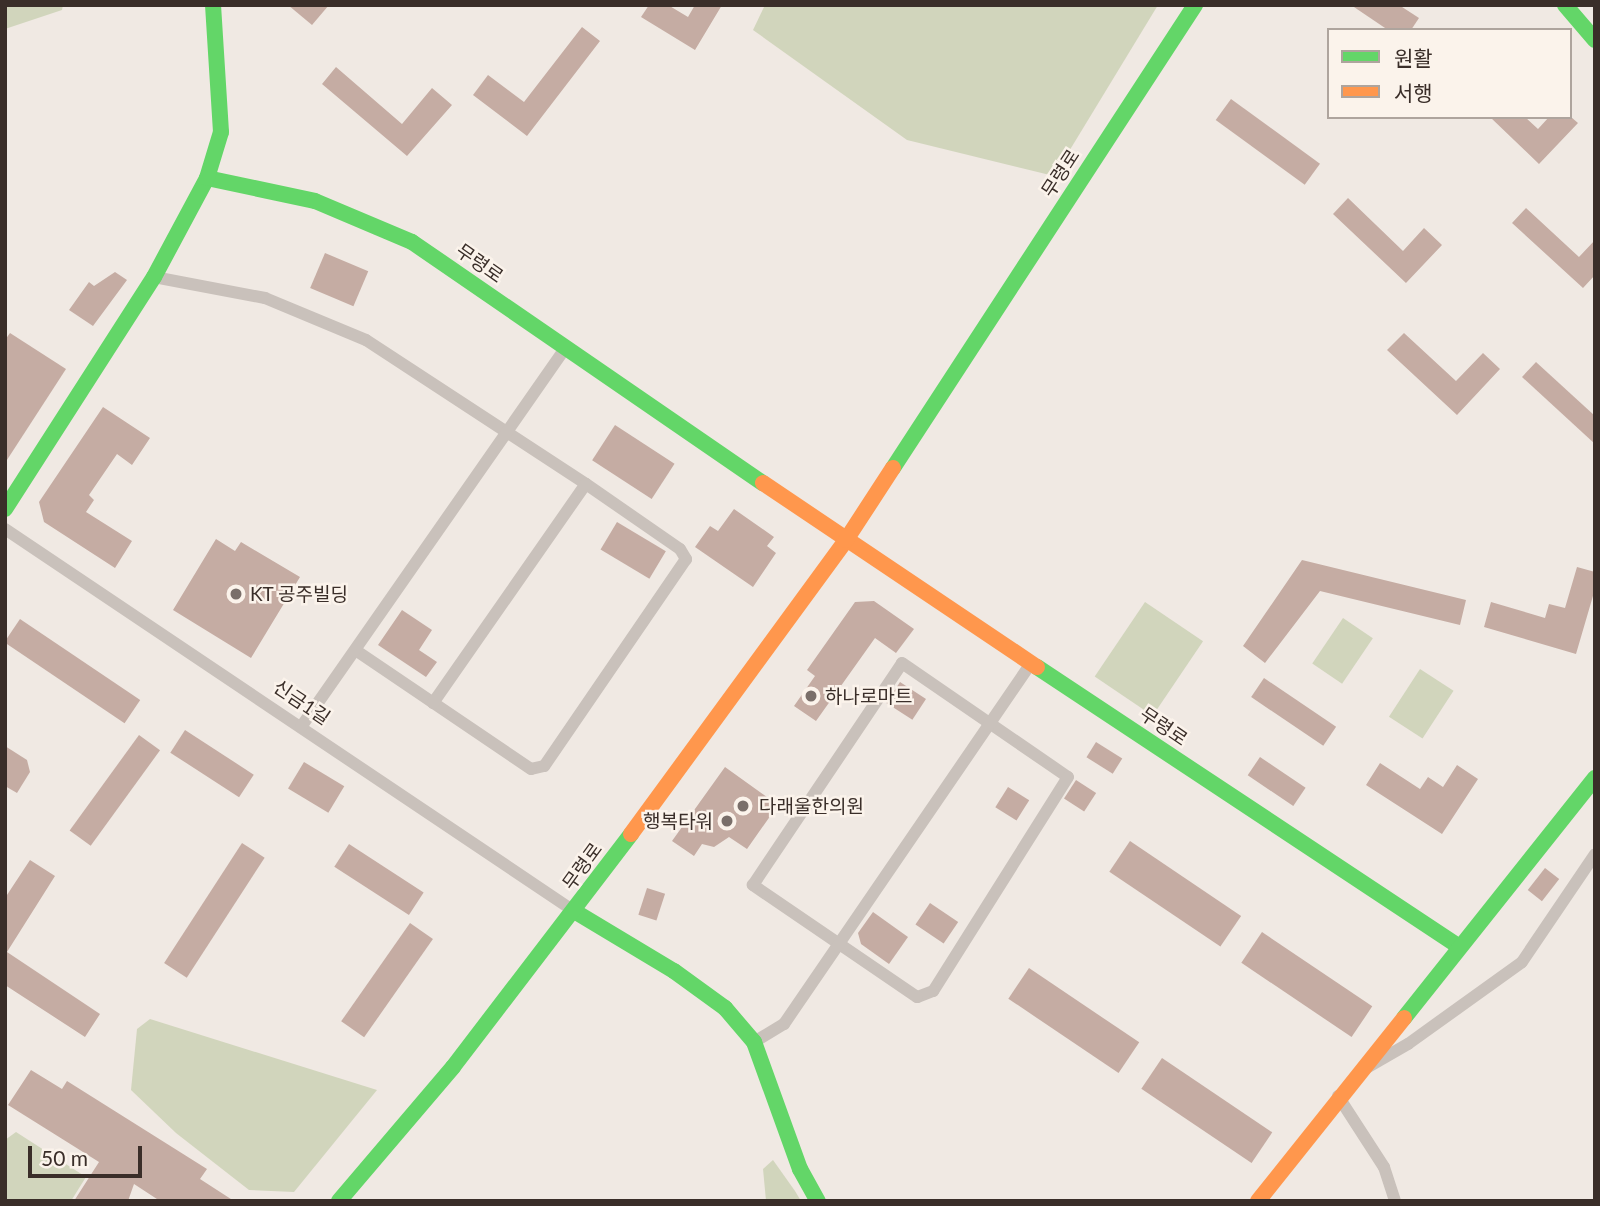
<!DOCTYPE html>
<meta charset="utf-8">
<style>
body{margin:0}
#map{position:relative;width:1600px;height:1206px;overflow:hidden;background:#f0e9e3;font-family:Lato,"Noto Sans KR",sans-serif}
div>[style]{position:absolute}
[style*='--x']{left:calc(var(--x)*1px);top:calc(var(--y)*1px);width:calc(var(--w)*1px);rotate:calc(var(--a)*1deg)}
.green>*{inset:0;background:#d1d5bc;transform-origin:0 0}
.building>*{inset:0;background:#c5aca3;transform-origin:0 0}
.street>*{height:12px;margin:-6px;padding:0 6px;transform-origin:6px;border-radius:6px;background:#c9c1bb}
.fast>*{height:16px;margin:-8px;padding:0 8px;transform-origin:8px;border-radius:8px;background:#63d668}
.slow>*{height:16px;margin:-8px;padding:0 8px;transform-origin:8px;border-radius:8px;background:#ff974d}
.dots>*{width:19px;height:19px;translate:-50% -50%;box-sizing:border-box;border:4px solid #fbf3eb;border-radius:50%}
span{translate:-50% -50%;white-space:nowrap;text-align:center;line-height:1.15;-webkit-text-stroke:5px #fbf3eb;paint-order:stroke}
.street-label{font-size:19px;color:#3a2e29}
.poi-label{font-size:19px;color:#3a2e29}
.left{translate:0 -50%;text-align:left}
.right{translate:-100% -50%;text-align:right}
.frame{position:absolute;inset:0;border:7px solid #3a2e29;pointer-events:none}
.legend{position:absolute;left:1327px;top:28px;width:245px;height:91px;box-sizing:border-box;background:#fbf3eb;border:2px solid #aea49d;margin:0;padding:9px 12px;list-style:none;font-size:21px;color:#3a2e29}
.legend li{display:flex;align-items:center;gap:14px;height:35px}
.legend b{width:35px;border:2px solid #aea49d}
.scale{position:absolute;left:28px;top:1146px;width:114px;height:32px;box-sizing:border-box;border:4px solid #3a2e29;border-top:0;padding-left:9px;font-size:21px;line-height:24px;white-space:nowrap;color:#3a2e29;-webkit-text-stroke:5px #fbf3eb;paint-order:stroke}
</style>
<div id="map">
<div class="green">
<i style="clip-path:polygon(5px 5px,63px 5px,62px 10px,5px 29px)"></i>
<i style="clip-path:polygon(765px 5px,1158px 5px,1054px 176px,907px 140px,753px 30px)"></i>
<i style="left:1145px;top:602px;width:70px;height:90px;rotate:34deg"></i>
<i style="left:1343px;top:618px;width:36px;height:55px;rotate:34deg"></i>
<i style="left:1420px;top:669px;width:40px;height:57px;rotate:33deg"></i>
<i style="clip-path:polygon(150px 1019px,377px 1090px,294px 1192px,249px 1190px,176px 1133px,131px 1090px,137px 1029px)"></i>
<i style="clip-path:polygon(16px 1132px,86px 1177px,71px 1201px,5px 1201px,5px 1140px)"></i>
<i style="clip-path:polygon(773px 1160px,795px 1191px,801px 1201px,766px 1201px,763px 1169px)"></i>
</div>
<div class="building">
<i style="clip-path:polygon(288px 5px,329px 5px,312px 25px)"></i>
<i style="clip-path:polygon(649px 5px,668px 5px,688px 17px,695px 5px,722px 5px,695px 50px,641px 17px)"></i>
<i style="clip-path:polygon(1351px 5px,1399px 5px,1419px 18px,1411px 30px,1388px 30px)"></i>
<i style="clip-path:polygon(582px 27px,600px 41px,527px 136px,473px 95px,488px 75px,524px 102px)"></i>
<i style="clip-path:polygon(336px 67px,402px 124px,432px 88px,452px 105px,407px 156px,322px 84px)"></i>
<i style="left:1231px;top:99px;width:110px;height:26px;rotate:36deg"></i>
<i style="clip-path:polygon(1490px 117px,1525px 117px,1538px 129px,1549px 117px,1571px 117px,1578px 123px,1539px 164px)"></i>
<i style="clip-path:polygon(1348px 198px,1403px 251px,1424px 228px,1442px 245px,1406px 283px,1333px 214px)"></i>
<i style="clip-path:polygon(1526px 208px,1579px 257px,1595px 240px,1595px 275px,1583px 288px,1512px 223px)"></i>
<i style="left:325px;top:253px;width:47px;height:38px;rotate:23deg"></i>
<i style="clip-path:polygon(115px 272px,127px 280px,93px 326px,69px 310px,89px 282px,94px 286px)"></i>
<i style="clip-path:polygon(10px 333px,66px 369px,5px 463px,5px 340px)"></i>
<i style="clip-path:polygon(1404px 333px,1456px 381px,1483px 353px,1500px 369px,1457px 415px,1387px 350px)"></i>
<i style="clip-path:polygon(1536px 362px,1595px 416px,1595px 444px,1522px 377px)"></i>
<i style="clip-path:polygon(103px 407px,150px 438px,132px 465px,117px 454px,89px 495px,94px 500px,86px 512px,132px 541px,115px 568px,44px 522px,39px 502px)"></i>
<i style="left:615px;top:425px;width:71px;height:42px;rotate:33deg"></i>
<i style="clip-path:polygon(734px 509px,774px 537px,767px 546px,776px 553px,753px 587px,695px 547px,710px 526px,718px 531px)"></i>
<i style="left:617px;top:522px;width:57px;height:32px;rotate:31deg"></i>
<i style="clip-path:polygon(216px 539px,235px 551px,241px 542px,300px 577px,251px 658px,173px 610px)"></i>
<i style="clip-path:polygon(1302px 560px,1466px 600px,1460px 625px,1320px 591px,1265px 663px,1243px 646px)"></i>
<i style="clip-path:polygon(1577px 567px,1595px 572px,1595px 589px,1576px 654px,1484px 627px,1491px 602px,1545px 618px,1549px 604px,1565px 608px)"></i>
<i style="clip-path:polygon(874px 601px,914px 629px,896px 653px,875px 638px,816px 721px,794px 706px,815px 676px,807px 670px,855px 602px)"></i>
<i style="clip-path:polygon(402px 610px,432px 630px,419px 650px,437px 662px,426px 677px,378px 645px)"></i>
<i style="left:20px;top:619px;width:145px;height:28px;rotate:34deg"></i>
<i style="left:1264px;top:678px;width:87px;height:23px;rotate:34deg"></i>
<i style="left:900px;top:682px;width:31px;height:25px;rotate:33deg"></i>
<i style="left:185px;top:730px;width:82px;height:27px;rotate:33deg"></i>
<i style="left:139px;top:735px;width:26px;height:118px;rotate:36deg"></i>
<i style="left:1096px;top:742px;width:31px;height:18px;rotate:32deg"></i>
<i style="clip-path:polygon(5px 746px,27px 760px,30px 772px,17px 793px,5px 786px)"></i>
<i style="left:1260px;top:757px;width:55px;height:22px;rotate:34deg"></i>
<i style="left:304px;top:762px;width:47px;height:31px;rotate:31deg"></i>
<i style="clip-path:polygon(1380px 763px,1420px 789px,1428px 777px,1443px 787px,1457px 765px,1478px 779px,1442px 834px,1366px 785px)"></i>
<i style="clip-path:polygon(725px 767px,778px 805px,747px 849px,729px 837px,714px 847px,702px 844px,694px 856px,672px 841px)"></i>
<i style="left:1076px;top:780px;width:24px;height:22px;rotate:33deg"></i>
<i style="left:1008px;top:787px;width:25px;height:24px;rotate:32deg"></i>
<i style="left:1130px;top:841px;width:134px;height:37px;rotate:34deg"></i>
<i style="left:242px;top:843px;width:27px;height:143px;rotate:33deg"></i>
<i style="left:349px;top:844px;width:89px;height:27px;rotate:33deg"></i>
<i style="clip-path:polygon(30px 860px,55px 876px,7px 952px,100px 1014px,85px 1037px,5px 985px,5px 898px)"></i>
<i style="left:1545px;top:868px;width:18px;height:28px;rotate:38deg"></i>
<i style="left:647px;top:888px;width:19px;height:28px;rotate:18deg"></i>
<i style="left:930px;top:903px;width:34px;height:26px;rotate:34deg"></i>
<i style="clip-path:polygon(873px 912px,908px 937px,889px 964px,861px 944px,858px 933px)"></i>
<i style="left:410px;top:923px;width:28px;height:120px;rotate:35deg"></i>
<i style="left:1262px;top:932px;width:133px;height:37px;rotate:34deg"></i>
<i style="left:1029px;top:968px;width:133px;height:37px;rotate:34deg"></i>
<i style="left:1162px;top:1058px;width:133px;height:37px;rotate:34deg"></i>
<i style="clip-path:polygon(31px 1070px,62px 1089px,67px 1081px,207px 1169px,200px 1179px,234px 1201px,160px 1201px,134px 1184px,128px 1201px,74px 1201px,99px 1162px,8px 1105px)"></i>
</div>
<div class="street">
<i style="--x:154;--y:277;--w:113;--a:10.7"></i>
<i style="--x:265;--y:298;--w:109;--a:22.6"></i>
<i style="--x:366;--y:340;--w:263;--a:33.2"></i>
<i style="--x:586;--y:484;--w:114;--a:34.7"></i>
<i style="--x:680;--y:549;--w:12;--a:59"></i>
<i style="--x:686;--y:559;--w:251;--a:124.4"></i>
<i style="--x:544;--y:766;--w:13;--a:167"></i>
<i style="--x:531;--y:769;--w:212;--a:-145.9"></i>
<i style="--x:5;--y:529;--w:685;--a:33.88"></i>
<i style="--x:902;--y:663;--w:201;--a:34.5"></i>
<i style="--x:1068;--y:777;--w:253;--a:122.2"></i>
<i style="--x:933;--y:991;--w:17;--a:159"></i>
<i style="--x:917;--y:997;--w:199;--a:-145.7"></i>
<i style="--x:753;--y:885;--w:267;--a:-56.1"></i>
<i style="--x:433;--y:703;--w:267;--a:-55.1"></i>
<i style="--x:301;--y:727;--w:461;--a:-55.1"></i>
<i style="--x:754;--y:1042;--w:35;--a:-31"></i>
<i style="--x:784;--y:1024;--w:437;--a:-55.6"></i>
<i style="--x:1368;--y:1067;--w:46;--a:-29.9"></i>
<i style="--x:1408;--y:1044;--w:140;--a:-35.7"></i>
<i style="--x:1522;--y:962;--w:130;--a:-55.9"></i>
<i style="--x:1338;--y:1096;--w:85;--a:57.1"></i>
<i style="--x:1384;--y:1167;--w:36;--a:72"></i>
</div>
<div class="fast">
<i style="--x:1565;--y:5;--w:46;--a:49.4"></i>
<i style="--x:207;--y:178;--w:110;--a:12"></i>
<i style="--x:315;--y:201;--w:105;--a:22.9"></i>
<i style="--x:412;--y:242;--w:426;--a:34.5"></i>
<i style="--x:893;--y:468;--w:553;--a:-56.88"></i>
<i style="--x:5;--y:509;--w:276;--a:-57.3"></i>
<i style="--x:154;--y:277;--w:112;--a:-61.8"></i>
<i style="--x:207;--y:178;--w:48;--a:-73.1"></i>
<i style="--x:221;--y:132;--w:127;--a:-93.6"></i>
<i style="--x:1037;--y:667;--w:505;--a:33.53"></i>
<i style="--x:574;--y:911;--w:117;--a:31"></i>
<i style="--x:674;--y:971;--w:63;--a:36"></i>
<i style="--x:725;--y:1008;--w:45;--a:49.5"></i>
<i style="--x:754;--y:1042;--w:135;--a:70.1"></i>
<i style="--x:800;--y:1169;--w:37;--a:61"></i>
<i style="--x:1404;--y:1018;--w:307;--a:-51.5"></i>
<i style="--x:339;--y:1201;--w:176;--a:-49.6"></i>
<i style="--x:453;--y:1067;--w:293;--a:-52.6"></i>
</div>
<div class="slow">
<i style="--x:763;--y:483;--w:330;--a:33.9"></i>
<i style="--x:631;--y:834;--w:364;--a:-53.8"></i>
<i style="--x:846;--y:540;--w:86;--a:-56.9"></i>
<i style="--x:1258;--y:1201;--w:234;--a:-51.4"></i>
</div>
<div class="dots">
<i style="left:236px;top:594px;background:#7a6f6a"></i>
<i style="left:811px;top:696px;background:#7a6f6a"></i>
<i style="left:743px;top:806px;background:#7a6f6a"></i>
<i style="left:727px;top:821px;background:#7a6f6a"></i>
</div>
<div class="street-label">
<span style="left:1060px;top:173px;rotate:-57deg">무령로</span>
<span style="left:480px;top:263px;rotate:35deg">무령로</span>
<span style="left:302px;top:702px;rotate:34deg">신금1길</span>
<span style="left:1164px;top:726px;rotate:34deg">무령로</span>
<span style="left:582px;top:866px;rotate:-54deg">무령로</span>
</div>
<div class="poi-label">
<span class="left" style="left:250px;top:594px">KT 공주빌딩</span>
<span class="left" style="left:825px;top:696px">하나로마트</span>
<span class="left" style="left:759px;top:806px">다래울한의원</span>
<span class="right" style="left:713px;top:821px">행복타워</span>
</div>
<div class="frame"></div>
<ul class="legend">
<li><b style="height:9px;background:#63d668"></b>원활</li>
<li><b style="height:9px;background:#ff974d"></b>서행</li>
</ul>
<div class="scale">50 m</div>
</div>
